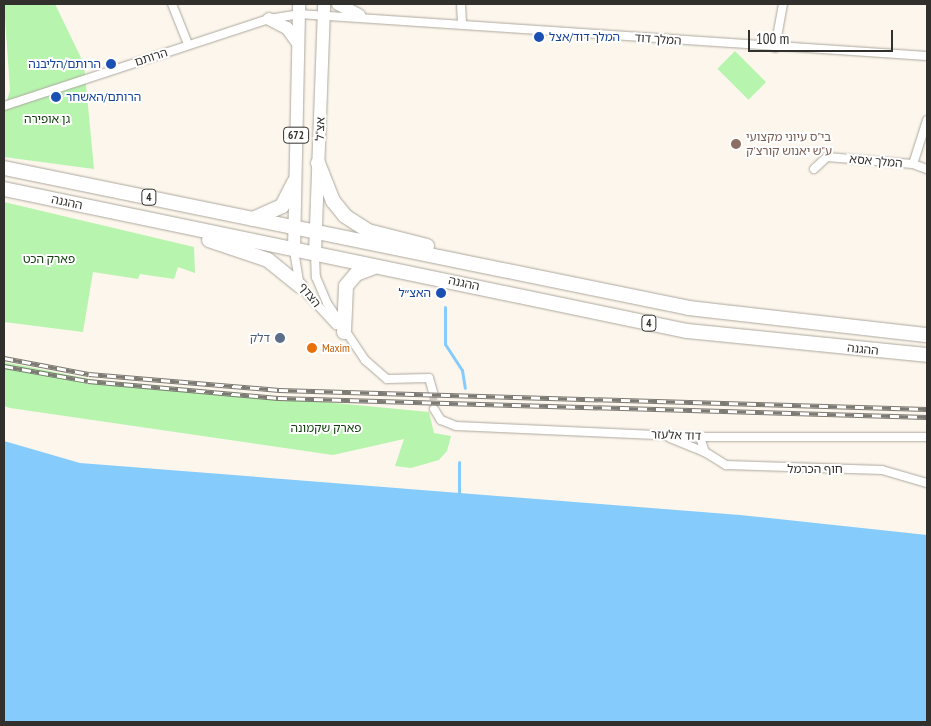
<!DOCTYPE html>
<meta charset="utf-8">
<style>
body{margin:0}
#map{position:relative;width:931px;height:726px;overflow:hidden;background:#fcf6ec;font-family:"PT Sans Narrow","Noto Sans Hebrew",sans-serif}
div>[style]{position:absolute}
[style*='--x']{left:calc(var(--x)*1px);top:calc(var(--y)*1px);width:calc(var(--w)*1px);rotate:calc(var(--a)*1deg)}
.green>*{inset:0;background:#b7f4ae;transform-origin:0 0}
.water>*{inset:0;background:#85cbfc}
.stream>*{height:3px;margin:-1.5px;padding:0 1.5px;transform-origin:1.5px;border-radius:1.5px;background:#85cbfc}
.minor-tunnel>*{height:8px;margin-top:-4px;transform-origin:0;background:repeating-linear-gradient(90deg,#d4cec6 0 8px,transparent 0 12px)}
.roads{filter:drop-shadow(0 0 1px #ada89e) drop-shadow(0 0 1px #ada89e)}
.minor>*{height:8px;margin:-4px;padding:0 4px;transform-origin:4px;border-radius:4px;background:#fff}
.primary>*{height:12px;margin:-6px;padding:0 6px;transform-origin:6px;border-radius:6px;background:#fff}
.trunk>*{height:14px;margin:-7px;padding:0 7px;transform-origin:7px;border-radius:7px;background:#fff}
.rail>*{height:5px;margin-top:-2.5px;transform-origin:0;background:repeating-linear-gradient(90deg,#fff 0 9px,#7d7a74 0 18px);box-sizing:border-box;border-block:1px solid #7d7a74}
.dots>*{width:14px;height:14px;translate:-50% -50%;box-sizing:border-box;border:2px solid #fff;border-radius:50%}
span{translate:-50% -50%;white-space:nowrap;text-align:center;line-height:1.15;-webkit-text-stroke:4px #fff;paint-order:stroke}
.shield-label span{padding:1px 4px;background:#fff;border:1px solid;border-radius:4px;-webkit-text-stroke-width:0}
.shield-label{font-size:11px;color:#32302d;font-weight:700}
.transit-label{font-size:12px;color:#164399}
.left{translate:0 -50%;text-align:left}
.right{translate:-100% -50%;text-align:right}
.street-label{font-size:12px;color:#32302d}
.park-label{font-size:12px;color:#103d0b}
.education-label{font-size:12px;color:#785e54}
.service-label{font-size:12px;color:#4e5e75}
.food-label{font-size:12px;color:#c56008}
.frame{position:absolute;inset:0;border:5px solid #32302d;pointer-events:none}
.scale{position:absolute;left:748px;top:30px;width:145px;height:22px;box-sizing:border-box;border:2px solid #32302d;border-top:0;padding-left:6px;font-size:15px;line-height:18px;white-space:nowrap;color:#32302d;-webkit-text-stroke:4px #fff;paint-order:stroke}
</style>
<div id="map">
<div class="green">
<i style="clip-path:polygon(4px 4px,55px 4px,84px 64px,94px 169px,4px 157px,4px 111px,10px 90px)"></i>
<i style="left:735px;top:51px;width:44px;height:25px;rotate:45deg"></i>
<i style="clip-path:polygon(4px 202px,194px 247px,195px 273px,178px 267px,174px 279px,140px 274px,138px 279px,93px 272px,83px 332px,4px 322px)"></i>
<i style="clip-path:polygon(4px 362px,95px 380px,429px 412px,434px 433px,451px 436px,447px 451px,439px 460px,411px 468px,395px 466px,404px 439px,333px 455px,10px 408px,4px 406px)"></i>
</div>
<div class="water">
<i style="clip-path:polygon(4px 441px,80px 463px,740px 515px,927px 535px,927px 722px,4px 722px)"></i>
</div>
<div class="stream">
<i style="--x:445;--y:307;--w:37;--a:90"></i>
<i style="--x:445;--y:344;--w:31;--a:57"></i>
<i style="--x:462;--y:370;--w:18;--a:81"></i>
<i style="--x:459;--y:462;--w:30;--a:90"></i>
</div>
<div class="minor-tunnel">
<i style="--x:433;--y:392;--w:17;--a:87"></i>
</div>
<div class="roads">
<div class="minor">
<i style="--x:172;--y:4;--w:43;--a:68.2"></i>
<i style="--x:461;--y:4;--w:19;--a:87"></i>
<i style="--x:775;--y:48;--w:45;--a:-79.7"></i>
<i style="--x:4;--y:106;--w:279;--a:-18.2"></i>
<i style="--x:269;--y:19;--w:30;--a:-9"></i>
<i style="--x:299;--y:14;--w:629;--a:3.83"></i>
<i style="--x:913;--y:164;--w:15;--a:20"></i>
<i style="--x:814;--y:169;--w:18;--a:-43"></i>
<i style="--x:827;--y:157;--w:86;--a:4.7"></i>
<i style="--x:913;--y:164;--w:46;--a:-72.3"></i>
<i style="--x:294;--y:250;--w:36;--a:81"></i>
<i style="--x:300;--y:286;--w:53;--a:47.3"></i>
<i style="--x:315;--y:254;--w:23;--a:88"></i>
<i style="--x:316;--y:277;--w:28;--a:67"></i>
<i style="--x:327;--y:303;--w:69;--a:56.3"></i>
<i style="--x:365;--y:360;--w:29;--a:41"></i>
<i style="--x:387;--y:379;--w:42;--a:-1.4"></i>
<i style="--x:429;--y:378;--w:15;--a:74"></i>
<i style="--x:434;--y:409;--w:13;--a:58"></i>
<i style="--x:441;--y:420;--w:16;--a:22"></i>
<i style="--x:456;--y:426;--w:244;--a:2.6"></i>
<i style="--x:700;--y:437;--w:227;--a:0"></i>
<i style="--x:700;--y:437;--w:16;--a:72"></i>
<i style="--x:705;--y:452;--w:25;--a:32"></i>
<i style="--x:726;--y:465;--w:156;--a:1.8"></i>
<i style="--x:882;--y:470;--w:47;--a:16.1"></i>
<i style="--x:670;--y:438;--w:38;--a:22"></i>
</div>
<div class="primary">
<i style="--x:338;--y:4;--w:24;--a:28"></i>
<i style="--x:269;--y:19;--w:20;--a:27"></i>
<i style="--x:287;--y:28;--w:19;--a:54"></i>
<i style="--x:294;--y:250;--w:246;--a:-88.8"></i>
<i style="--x:315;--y:254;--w:250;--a:-87.9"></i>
</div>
<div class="trunk">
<i style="--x:318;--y:163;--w:41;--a:68.5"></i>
<i style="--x:333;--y:201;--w:19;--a:51"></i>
<i style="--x:345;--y:216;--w:27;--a:33"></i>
<i style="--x:368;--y:231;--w:61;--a:14.3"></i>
<i style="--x:4;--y:168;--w:699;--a:11.55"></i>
<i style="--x:689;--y:308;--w:240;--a:6.5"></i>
<i style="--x:4;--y:189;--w:698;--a:11.74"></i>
<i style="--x:687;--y:331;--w:241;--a:5.7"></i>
<i style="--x:253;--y:219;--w:32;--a:-24"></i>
<i style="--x:282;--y:206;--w:27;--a:-63"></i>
<i style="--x:209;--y:240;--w:62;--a:18.7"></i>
<i style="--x:268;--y:260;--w:41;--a:39.1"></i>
<i style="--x:344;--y:332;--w:46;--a:-87.5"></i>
<i style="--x:346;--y:286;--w:16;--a:-50"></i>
<i style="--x:356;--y:274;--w:19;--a:-21"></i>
</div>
</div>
<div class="rail">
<i style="--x:4;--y:358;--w:86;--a:10.7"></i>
<i style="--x:89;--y:374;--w:191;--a:4.8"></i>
<i style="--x:279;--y:390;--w:648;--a:1.68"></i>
<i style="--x:4;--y:366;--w:85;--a:10.1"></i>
<i style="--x:88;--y:381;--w:191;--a:5.1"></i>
<i style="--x:278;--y:398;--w:649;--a:1.68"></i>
</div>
<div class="dots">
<i style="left:539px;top:37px;background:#1a4fb4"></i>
<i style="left:111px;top:64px;background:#1a4fb4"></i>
<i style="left:56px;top:97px;background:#1a4fb4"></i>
<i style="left:736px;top:144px;background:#8d6e63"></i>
<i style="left:441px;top:293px;background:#1a4fb4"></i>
<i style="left:280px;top:338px;background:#5c6f8a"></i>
<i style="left:312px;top:348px;background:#e8710a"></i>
</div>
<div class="shield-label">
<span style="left:296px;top:135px">672</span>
<span style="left:149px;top:197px">4</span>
<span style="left:649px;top:323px">4</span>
</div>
<div class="transit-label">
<span class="left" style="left:549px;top:37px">המלך דוד/אצל</span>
<span class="right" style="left:101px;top:64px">הרותם/הליבנה</span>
<span class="left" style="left:66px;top:97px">הרותם/האשחר</span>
<span class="right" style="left:431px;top:293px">האצ״ל</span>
</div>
<div class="street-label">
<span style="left:658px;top:39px;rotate:4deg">המלך דוד</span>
<span style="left:151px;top:57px;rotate:-18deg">הרותם</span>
<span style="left:320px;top:129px;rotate:-88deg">אצ"ל</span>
<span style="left:876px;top:161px;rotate:5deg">המלך אסא</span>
<span style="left:67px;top:202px;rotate:12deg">ההגנה</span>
<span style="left:464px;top:283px;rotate:12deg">ההגנה</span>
<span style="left:310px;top:295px;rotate:52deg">הצדף</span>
<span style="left:863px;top:349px;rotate:6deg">ההגנה</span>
<span style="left:676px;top:435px;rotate:2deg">דוד אלעזר</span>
<span style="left:815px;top:469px">חוף הכרמל</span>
</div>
<div class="park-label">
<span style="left:47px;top:119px">גן אופירה</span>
<span style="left:49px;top:259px">פארק הכט</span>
<span style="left:326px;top:428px">פארק שקמונה</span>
</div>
<div class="education-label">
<span class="left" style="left:746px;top:144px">בי"ס עיוני מקצועי<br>ע"ש יאנוש קורצ'ק</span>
</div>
<div class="service-label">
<span class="right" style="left:270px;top:338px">דלק</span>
</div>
<div class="food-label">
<span class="left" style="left:322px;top:348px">Maxim</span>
</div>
<div class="frame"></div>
<div class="scale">100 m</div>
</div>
